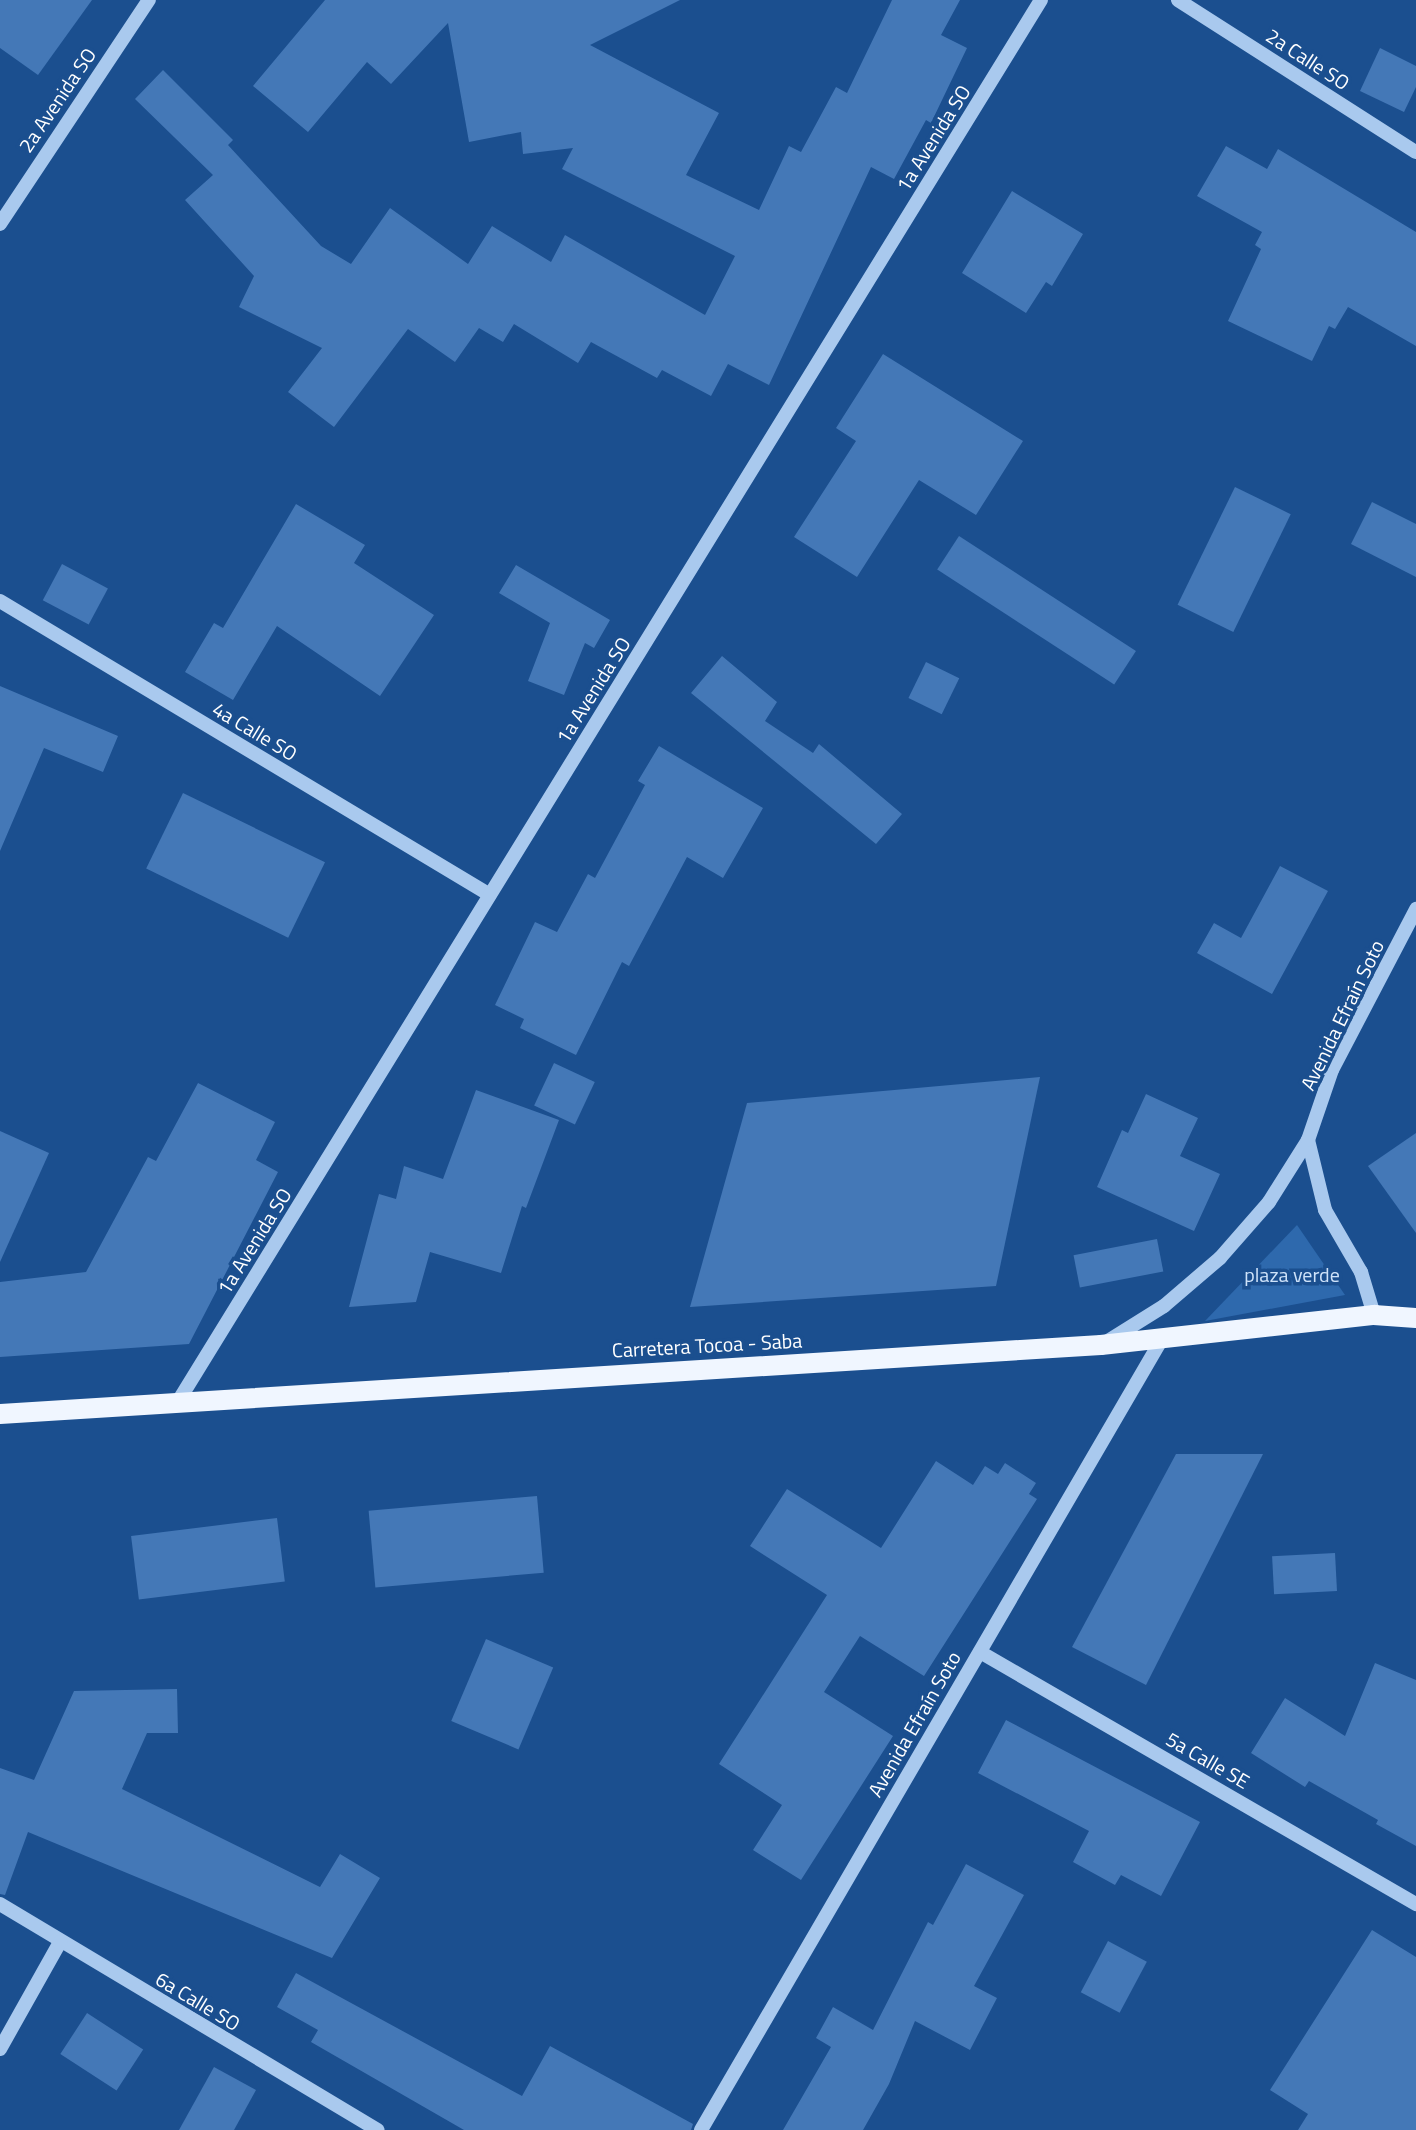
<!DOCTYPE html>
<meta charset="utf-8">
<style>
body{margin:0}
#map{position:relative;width:1416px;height:2130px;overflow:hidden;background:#1b4f8f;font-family:"Titillium Web",sans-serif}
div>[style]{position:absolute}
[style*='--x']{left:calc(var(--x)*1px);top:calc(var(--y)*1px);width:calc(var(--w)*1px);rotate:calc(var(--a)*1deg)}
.green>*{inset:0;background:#2e69ad}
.building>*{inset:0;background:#4478b7;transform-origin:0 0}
.minor>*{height:14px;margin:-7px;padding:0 7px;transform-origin:7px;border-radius:7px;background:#a9c9ee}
.major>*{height:20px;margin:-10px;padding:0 10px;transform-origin:10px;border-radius:10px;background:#f0f6ff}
span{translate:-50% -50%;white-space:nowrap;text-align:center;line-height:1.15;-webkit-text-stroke:7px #1b4f8f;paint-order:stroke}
.street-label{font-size:20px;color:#fff}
.park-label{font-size:20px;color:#cfe3fa}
</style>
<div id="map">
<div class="green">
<i style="clip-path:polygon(1297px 1225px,1345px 1295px,1205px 1321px)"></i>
</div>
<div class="building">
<i style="clip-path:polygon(0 0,92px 0,38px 75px,0 48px)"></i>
<i style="clip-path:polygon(325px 0,680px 0,590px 45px,719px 113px,686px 175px,759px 210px,789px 146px,801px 152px,836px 87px,847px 93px,892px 0,960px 0,941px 35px,967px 48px,931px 123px,926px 120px,894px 179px,871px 167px,769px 385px,728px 364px,711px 396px,662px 370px,657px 378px,591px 342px,578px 363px,514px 324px,503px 342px,479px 328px,455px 362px,408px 329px,334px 427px,288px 392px,322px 348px,239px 307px,254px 276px,185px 200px,213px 175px,135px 99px,163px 70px,233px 140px,228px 145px,321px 246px,351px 264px,390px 208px,468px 264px,492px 226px,551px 262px,565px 235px,705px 315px,735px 256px,562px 169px,573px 148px,523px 154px,521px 132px,469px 142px,448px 23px,391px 84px,367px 62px,308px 132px,253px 86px)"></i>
<i style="clip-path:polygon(1380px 48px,1416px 66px,1416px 87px,1404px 112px,1360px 91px)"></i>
<i style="clip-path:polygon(1226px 146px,1267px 169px,1278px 149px,1416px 232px,1416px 346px,1348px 307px,1335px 329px,1329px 326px,1312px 361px,1228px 321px,1261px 249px,1255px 245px,1262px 232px,1197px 196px)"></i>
<i style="clip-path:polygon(1012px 191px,1083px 234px,1052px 286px,1046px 282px,1026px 313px,962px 273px)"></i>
<i style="clip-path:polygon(883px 354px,1023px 441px,976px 515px,919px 480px,857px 577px,794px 537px,856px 441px,836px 428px)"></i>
<i style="left:1235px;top:487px;width:62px;height:131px;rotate:26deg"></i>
<i style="clip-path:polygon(1372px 502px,1416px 524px,1416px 577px,1351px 544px)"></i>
<i style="clip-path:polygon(296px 504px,365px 545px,354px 563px,434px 615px,380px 696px,277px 626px,233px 700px,185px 672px,214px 623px,223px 628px)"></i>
<i style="left:959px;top:536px;width:211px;height:40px;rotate:33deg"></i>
<i style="left:62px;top:564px;width:52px;height:41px;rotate:28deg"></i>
<i style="clip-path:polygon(516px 565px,610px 620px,594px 648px,585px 643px,564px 695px,528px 681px,550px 623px,499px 593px)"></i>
<i style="clip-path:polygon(722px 656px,777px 702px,765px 721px,813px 753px,819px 744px,902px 814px,876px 844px,691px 693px)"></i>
<i style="left:926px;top:662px;width:37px;height:40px;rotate:26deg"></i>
<i style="clip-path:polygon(0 686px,118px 736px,103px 772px,44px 748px,0 851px)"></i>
<i style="clip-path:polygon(659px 746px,763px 808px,723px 878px,687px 857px,629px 966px,622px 962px,576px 1055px,520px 1028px,524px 1019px,495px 1005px,535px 922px,557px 932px,588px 874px,595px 878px,645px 785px,638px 781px)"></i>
<i style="left:183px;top:793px;width:158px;height:84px;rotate:26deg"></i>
<i style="clip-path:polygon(1280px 866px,1328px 891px,1272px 994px,1197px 953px,1214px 923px,1241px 938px)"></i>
<i style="left:554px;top:1063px;width:45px;height:47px;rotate:25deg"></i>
<i style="clip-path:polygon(1040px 1077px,996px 1286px,690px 1307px,747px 1103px)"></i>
<i style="clip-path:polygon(198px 1083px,275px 1122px,256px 1160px,278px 1172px,189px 1344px,0 1357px,0 1282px,86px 1272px,148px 1157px,156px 1161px)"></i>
<i style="clip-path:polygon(476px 1090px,559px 1120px,526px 1208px,522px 1206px,501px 1273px,430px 1252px,416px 1302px,349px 1307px,379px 1194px,396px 1199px,404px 1166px,443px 1179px)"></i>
<i style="clip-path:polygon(1146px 1094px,1198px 1118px,1180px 1156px,1220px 1174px,1194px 1231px,1097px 1187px,1122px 1130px,1128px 1133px)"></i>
<i style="clip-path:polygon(0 1131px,49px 1153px,0 1262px)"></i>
<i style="clip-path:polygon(1416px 1133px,1416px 1233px,1368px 1166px)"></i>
<i style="left:1157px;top:1239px;width:33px;height:85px;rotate:79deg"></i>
<i style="clip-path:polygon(1176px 1454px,1263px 1454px,1146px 1685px,1072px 1647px)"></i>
<i style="clip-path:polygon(936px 1461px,973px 1485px,985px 1466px,998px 1474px,1005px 1463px,1036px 1483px,1029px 1494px,1037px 1499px,924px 1676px,860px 1636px,824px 1692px,893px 1736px,801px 1880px,753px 1850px,782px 1805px,719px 1764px,827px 1595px,750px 1546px,787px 1489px,881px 1548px)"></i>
<i style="left:537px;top:1496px;width:77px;height:169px;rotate:85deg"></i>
<i style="left:277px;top:1518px;width:64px;height:147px;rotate:83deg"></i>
<i style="left:1335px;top:1553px;width:38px;height:63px;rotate:87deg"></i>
<i style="left:486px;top:1639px;width:73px;height:89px;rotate:23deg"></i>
<i style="clip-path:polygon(1375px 1663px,1416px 1680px,1416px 1846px,1376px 1824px,1378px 1820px,1309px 1781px,1305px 1787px,1251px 1753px,1285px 1698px,1345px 1736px)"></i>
<i style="clip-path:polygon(177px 1689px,178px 1733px,147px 1733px,122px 1789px,320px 1887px,340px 1854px,380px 1878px,332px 1958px,28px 1832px,5px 1895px,0 1894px,0 1768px,34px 1780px,74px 1691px)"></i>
<i style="clip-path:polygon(1006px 1720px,1200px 1822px,1161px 1896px,1121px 1875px,1115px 1885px,1073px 1862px,1089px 1831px,978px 1773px)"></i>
<i style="clip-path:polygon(966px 1864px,1024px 1895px,974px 1986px,997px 1998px,970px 2050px,915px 2021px,889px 2084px,863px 2130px,783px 2130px,831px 2047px,816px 2038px,833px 2007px,873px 2030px,928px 1922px,933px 1925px)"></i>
<i style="clip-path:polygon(1372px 1930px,1416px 1957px,1416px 2130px,1298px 2130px,1308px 2114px,1270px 2090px)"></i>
<i style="left:1108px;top:1941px;width:44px;height:58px;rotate:28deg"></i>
<i style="clip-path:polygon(296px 1973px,522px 2096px,550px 2046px,693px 2124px,691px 2130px,464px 2130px,311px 2042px,318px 2030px,277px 2007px)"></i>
<i style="left:87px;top:2013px;width:67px;height:49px;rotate:33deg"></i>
<i style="clip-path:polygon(214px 2067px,256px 2090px,234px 2130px,179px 2130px)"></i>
</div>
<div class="minor">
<i style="--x:1178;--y:0;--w:282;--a:32.6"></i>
<i style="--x:0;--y:224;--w:269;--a:-56.4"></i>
<i style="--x:0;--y:601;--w:571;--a:30.96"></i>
<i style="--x:1308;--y:1140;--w:72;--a:76.3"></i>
<i style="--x:1325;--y:1210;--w:72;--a:59.9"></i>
<i style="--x:1361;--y:1272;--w:45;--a:73.2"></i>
<i style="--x:1108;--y:1341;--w:66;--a:-32"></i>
<i style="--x:1164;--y:1306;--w:74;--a:-40.6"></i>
<i style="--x:1220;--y:1258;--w:74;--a:-48.8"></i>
<i style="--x:1269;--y:1202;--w:73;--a:-57.8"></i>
<i style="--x:1308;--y:1140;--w:74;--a:-71.1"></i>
<i style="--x:1332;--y:1070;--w:182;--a:-62.4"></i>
<i style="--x:179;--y:1400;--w:1644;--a:-58.38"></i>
<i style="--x:980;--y:1652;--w:504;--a:30.03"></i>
<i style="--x:0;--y:1904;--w:440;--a:30.9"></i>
<i style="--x:0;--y:2049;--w:123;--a:-60.7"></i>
<i style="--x:701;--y:2130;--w:916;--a:-59.77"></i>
</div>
<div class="major">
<i style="--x:0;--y:1414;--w:1103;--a:-3.59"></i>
<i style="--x:1101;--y:1345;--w:275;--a:-6.3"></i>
<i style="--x:1374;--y:1315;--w:42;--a:4.1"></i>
</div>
<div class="street-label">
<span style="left:1308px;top:59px;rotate:33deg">2a Calle SO</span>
<span style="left:57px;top:100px;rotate:-56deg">2a Avenida SO</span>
<span style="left:933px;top:138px;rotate:-58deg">1a Avenida SO</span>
<span style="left:593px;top:690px;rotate:-58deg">1a Avenida SO</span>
<span style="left:255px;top:731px;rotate:31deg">4a Calle SO</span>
<span style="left:1342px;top:1015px;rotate:-64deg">Avenida Efraín Soto</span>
<span style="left:254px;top:1241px;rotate:-58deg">1a Avenida SO</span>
<span style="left:707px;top:1345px;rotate:-3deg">Carretera Tocoa - Saba</span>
<span style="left:914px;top:1724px;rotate:-60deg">Avenida Efraín Soto</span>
<span style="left:1208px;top:1760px;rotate:30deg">5a Calle SE</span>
<span style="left:198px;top:2001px;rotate:31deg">6a Calle SO</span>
</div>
<div class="park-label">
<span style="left:1292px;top:1274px">plaza verde</span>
</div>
</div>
